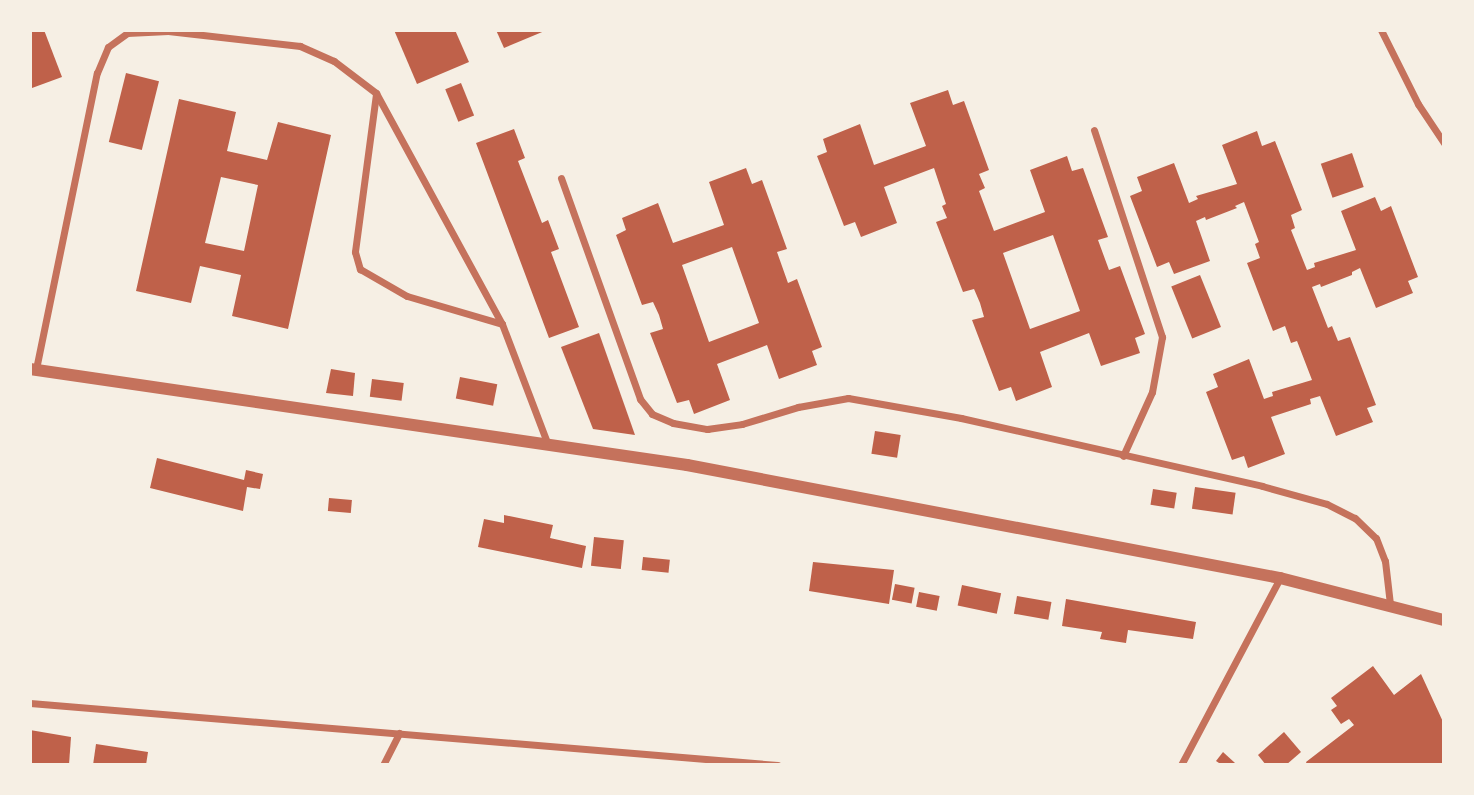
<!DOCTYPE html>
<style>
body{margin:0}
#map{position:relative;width:1474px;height:795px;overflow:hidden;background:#f6efe4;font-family:"Open Sans",sans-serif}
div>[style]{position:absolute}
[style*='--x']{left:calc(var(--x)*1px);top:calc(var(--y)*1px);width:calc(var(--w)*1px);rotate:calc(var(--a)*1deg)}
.building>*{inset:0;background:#bf614a;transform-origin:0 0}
.minor>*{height:7px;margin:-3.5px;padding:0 3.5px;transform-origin:3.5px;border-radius:3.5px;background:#c5725c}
.tertiary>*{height:12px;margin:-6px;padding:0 6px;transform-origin:6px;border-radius:6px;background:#c5725c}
span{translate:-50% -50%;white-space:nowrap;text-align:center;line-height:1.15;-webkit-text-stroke:7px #f6efe4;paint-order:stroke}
.frame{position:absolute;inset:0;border:32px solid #f6efe4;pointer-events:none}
</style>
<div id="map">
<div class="building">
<i style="clip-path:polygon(30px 30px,44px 30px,62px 77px,32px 88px)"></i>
<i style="clip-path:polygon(394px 30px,455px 30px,469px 62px,417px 84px)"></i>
<i style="clip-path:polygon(496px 30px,547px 30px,504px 48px)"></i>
<i style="left:126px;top:73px;width:34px;height:71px;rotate:14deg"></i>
<i style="left:461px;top:83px;width:35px;height:17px;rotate:68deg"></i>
<i style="clip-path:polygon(evenodd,948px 90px,953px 105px,964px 101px,989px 170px,979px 174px,985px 188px,979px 191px,994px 231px,1045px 212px,1030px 170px,1067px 156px,1072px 171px,1083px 168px,1108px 237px,1098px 240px,1109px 270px,1120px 266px,1145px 334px,1135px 338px,1140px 353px,1101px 366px,1089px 333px,1040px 352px,1052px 387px,1016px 401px,1011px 387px,999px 391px,972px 320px,984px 317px,980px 303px,974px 289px,963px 292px,936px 222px,947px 218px,942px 206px,946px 204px,934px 168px,884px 187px,897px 223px,861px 237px,855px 222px,844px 226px,817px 156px,827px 152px,823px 139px,860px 124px,874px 165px,926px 146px,910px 103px,948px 90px,1053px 235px,1080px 311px,1030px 329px,1003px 253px,1053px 235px)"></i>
<i style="clip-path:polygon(evenodd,179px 99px,236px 112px,227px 151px,267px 160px,278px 122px,331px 135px,288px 329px,232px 316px,241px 275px,200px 266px,191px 303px,136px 291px,179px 99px,221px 177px,258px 185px,244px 251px,205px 243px,221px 177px)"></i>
<i style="clip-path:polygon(514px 129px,525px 158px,518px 161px,542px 223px,548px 220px,559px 249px,551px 252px,579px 327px,549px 338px,476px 143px)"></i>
<i style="clip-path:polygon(1257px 131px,1262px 146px,1275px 141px,1302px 210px,1291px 215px,1295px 228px,1291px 230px,1307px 270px,1315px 267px,1314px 263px,1356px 250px,1341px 211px,1375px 197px,1381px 211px,1391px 206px,1418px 277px,1408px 281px,1413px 293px,1376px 308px,1360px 268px,1352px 272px,1352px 275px,1321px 287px,1320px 284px,1312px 287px,1328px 328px,1332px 326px,1338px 341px,1350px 337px,1376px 405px,1367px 408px,1373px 422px,1336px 436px,1320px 396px,1310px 399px,1311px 404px,1271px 417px,1285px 454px,1248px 468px,1244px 456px,1232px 460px,1206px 392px,1218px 387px,1213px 374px,1249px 359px,1264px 399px,1273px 396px,1272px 392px,1312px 380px,1297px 341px,1291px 343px,1285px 326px,1273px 331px,1247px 263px,1260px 258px,1255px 244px,1259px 242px,1244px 202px,1235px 206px,1237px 208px,1206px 220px,1205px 217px,1196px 221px,1210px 261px,1174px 274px,1169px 262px,1157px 267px,1130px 196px,1142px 191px,1137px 177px,1174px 163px,1189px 203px,1198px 199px,1196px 196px,1237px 184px,1222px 145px)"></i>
<i style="left:1352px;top:153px;width:36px;height:33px;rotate:71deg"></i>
<i style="clip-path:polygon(evenodd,746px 168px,752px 184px,762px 180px,787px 249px,777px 252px,788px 283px,797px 279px,822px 347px,812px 351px,817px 365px,779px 379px,767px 345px,717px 364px,730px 400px,694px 414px,689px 400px,677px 403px,650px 333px,663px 329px,659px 315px,653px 302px,642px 305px,616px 235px,626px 230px,622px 218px,658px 203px,673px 243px,724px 225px,709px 182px,746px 168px,732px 247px,759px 323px,709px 342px,682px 265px,732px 247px)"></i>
<i style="left:1200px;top:275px;width:56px;height:31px;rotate:68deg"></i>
<i style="clip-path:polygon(599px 333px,635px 435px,593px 429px,561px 347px)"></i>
<i style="clip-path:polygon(331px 369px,355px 373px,353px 396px,326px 393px)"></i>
<i style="left:460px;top:377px;width:38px;height:22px;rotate:11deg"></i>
<i style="left:372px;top:379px;width:32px;height:18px;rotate:7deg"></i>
<i style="left:875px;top:431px;width:26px;height:23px;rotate:9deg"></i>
<i style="clip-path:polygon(157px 458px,244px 480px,246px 470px,263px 474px,260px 489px,247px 487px,243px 511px,150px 488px)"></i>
<i style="left:1195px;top:487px;width:41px;height:22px;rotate:8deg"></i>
<i style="left:1153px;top:489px;width:24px;height:16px;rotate:9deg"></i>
<i style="left:329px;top:498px;width:23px;height:13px;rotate:5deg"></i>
<i style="clip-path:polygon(504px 515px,553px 525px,550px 538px,586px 546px,582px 568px,478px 547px,484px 519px,504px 523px)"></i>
<i style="left:594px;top:537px;width:30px;height:29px;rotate:6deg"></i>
<i style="left:643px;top:557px;width:27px;height:13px;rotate:6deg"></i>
<i style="clip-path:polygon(813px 562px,894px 570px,889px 604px,809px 591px)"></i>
<i style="left:895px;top:584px;width:20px;height:16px;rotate:11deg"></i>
<i style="left:962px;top:585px;width:40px;height:21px;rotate:12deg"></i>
<i style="left:919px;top:592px;width:21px;height:15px;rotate:11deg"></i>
<i style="left:1017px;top:596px;width:35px;height:18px;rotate:10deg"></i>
<i style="clip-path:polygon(1066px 599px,1196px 622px,1193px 639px,1128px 630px,1126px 643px,1100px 639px,1102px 632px,1062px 626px)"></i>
<i style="clip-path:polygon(1373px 666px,1394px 695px,1421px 674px,1444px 724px,1444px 765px,1307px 765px,1306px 762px,1354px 725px,1349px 719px,1341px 724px,1331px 710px,1337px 706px,1331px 698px)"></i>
<i style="clip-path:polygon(30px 730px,71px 737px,69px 765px,30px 765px)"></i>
<i style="clip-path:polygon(1284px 732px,1301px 752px,1286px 765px,1266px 765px,1258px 755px)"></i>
<i style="clip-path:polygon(96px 744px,148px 752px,146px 765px,93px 765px)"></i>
<i style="clip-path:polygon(1223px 752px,1235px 763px,1233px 765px,1222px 765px,1216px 761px)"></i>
</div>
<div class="minor">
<i style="--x:1381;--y:30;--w:83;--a:63.4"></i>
<i style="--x:1418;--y:104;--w:47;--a:56.3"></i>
<i style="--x:376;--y:94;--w:159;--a:97.6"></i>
<i style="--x:355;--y:252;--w:18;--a:74"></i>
<i style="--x:360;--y:269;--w:54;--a:29.9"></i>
<i style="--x:407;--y:296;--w:99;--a:16.4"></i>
<i style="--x:1094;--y:130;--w:218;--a:71.8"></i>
<i style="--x:1162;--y:337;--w:56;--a:100.3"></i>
<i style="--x:1152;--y:392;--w:70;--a:114.4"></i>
<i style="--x:561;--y:178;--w:235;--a:70.3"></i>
<i style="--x:640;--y:399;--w:19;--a:51"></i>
<i style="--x:652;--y:414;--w:23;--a:23"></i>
<i style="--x:673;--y:423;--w:35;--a:10"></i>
<i style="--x:707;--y:429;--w:35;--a:-8"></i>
<i style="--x:742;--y:424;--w:59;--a:-16.9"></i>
<i style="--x:798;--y:407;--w:51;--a:-10.2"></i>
<i style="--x:848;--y:398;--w:115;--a:10"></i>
<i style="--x:961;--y:418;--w:309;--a:12.7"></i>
<i style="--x:1262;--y:486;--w:67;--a:15.5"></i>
<i style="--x:1327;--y:504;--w:31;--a:27"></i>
<i style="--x:1355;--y:518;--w:29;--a:44"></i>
<i style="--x:1376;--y:538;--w:25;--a:69"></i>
<i style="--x:1385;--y:561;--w:43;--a:83.4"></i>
<i style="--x:36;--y:369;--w:302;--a:-78.4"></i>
<i style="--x:97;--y:73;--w:28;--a:-67"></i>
<i style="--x:108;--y:47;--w:24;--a:-36"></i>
<i style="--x:127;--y:33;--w:41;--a:-2.8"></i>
<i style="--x:168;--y:31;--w:133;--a:6.5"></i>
<i style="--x:300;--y:46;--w:37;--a:24"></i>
<i style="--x:334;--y:61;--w:53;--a:37.3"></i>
<i style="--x:376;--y:93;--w:263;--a:61.4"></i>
<i style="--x:502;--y:324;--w:129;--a:69.2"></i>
<i style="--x:30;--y:703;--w:750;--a:4.74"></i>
<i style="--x:383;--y:765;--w:36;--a:-63"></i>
<i style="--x:1181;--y:765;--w:212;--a:-62.1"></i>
</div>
<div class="tertiary">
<i style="--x:30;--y:369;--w:664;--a:8.31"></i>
<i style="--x:687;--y:465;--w:604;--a:10.79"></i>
<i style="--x:1280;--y:578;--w:169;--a:14.4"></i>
</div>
<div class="frame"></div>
</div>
